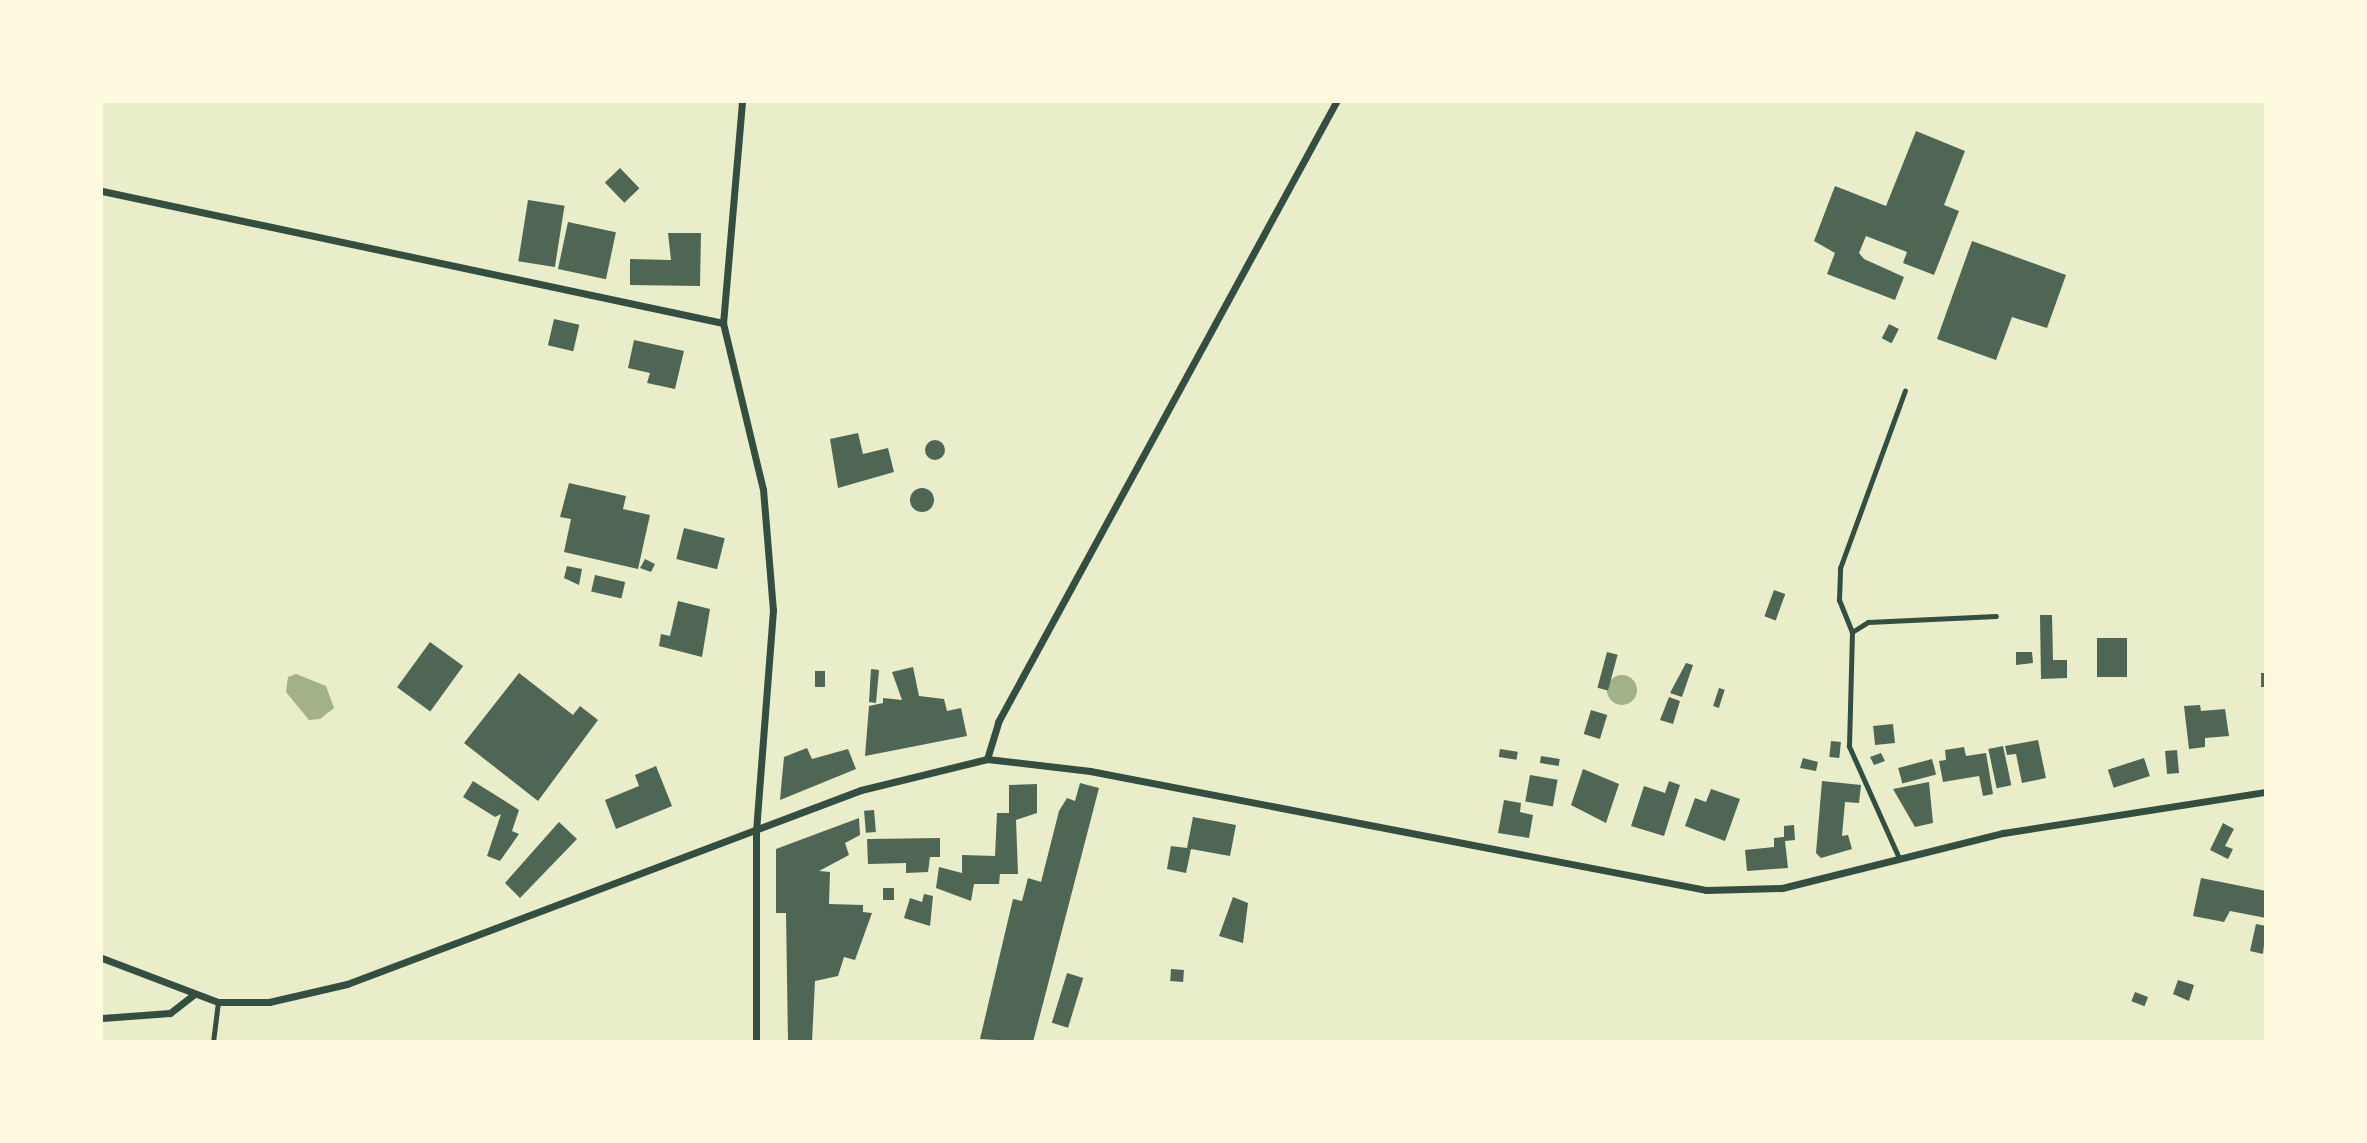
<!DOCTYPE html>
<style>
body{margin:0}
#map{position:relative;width:2367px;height:1143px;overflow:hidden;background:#e9edc9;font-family:Montserrat,sans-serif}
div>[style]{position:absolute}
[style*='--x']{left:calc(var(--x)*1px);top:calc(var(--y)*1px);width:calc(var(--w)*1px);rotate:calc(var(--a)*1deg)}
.water>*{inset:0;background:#a3b18a}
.round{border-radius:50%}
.building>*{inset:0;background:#4f6655;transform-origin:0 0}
.service>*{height:5px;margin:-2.5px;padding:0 2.5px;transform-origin:2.5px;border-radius:2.5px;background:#344e41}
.minor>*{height:7px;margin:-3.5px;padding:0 3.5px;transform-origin:3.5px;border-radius:3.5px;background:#344e41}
span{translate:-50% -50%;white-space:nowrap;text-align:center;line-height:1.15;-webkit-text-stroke:7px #fefae0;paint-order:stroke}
.frame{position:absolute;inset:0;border:103px solid #fefae0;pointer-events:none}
</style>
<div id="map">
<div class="water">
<i style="clip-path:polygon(296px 674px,326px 686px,334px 708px,320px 719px,309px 720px,286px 692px,288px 677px)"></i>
<i class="round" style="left:1607px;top:675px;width:30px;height:30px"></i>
</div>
<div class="building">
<i style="clip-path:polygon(1916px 131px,1965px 151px,1944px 205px,1959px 211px,1934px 275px,1903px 263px,1907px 252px,1866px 236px,1859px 253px,1864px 259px,1904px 277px,1895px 300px,1827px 274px,1835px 253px,1814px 241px,1835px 186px,1886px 206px)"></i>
<i style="left:620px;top:168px;width:28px;height:21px;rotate:46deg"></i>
<i style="left:528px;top:200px;width:37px;height:62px;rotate:9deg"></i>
<i style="left:568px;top:222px;width:49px;height:48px;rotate:12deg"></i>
<i style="clip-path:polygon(668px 233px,701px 233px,700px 286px,630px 285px,630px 259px,671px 260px)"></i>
<i style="clip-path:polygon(1972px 241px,2066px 275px,2047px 328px,2012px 317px,1996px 360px,1937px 339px)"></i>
<i style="left:554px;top:319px;width:26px;height:27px;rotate:13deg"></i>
<i style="left:1889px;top:324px;width:11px;height:16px;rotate:27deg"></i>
<i style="clip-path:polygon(634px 340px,684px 351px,675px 389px,647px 383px,650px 373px,628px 368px)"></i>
<i style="clip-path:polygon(858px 433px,863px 454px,888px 448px,894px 472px,838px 488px,830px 439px)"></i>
<i class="round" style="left:925px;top:440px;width:20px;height:20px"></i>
<i style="clip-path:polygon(569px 483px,626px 496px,623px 509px,650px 515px,638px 569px,564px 552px,571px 519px,560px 517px)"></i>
<i class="round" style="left:910px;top:488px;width:24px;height:24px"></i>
<i style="left:684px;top:528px;width:42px;height:32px;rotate:14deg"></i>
<i style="clip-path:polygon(645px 559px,655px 564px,651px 572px,640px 568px)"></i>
<i style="clip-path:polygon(567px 566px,582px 569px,579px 585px,564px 578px)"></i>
<i style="left:595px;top:575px;width:31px;height:17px;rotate:13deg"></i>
<i style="left:1774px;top:590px;width:12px;height:28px;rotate:20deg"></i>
<i style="clip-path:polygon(678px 601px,710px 609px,702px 657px,659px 646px,661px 634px,670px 636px)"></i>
<i style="clip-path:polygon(2040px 615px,2052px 615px,2053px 660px,2067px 660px,2067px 678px,2041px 679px)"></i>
<i style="left:2127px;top:638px;width:39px;height:30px;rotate:90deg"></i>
<i style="left:430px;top:642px;width:41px;height:56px;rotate:36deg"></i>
<i style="left:1607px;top:652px;width:11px;height:37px;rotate:15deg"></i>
<i style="clip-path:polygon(2016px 652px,2032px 652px,2033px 663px,2016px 665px)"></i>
<i style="clip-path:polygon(1686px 663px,1693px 665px,1682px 697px,1670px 693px)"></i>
<i style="clip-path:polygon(913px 667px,919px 696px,944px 699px,947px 711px,961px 708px,967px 736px,865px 756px,869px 706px,883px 703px,883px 698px,902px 700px,892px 672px)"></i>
<i style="clip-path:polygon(871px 669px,879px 670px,876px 703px,869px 702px)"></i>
<i style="left:815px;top:671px;width:10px;height:16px"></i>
<i style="clip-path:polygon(519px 673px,573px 715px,580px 706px,598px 720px,538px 801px,464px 743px)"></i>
<i style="left:2266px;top:673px;width:14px;height:5px;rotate:90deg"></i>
<i style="left:1719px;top:688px;width:6px;height:19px;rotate:18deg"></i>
<i style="clip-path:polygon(1669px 697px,1680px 701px,1673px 724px,1660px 720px)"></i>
<i style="clip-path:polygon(2200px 705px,2201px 711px,2225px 709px,2229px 736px,2205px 738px,2205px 747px,2189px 749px,2184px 706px)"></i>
<i style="left:1591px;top:710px;width:17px;height:25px;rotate:17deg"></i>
<i style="left:1893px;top:724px;width:19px;height:20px;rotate:84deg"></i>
<i style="clip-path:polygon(2038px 740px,2046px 778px,2022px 783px,2016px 754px,2007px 755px,2005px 746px)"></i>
<i style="left:1831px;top:741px;width:10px;height:16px;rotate:6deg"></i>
<i style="left:2003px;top:746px;width:40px;height:15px;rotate:78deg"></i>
<i style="clip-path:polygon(1964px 747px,1966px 756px,1986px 753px,1993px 794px,1983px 796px,1979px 776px,1943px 782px,1939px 761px,1946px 760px,1945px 750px)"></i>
<i style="clip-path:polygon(807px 748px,812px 759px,848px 749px,856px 769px,780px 800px,784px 757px)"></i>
<i style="left:1500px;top:749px;width:18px;height:8px;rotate:9deg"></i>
<i style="left:2177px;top:750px;width:23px;height:12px;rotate:85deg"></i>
<i style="clip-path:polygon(1881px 753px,1885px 761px,1874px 765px,1870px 757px)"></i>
<i style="left:1541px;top:756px;width:19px;height:7px;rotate:9deg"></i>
<i style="clip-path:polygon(1803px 758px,1818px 762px,1816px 771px,1800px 768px)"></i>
<i style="left:2144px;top:758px;width:19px;height:38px;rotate:72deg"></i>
<i style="left:1932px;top:759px;width:16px;height:35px;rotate:75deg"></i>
<i style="clip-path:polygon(656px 766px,672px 806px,616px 829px,605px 800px,639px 786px,635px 775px)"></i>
<i style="clip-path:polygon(1583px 769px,1619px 784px,1606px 823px,1571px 805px)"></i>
<i style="left:1530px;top:775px;width:28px;height:27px;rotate:10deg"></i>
<i style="clip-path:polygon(473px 781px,519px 810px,512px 831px,519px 834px,500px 861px,487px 856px,501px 814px,495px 817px,463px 797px)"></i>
<i style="clip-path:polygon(1669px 781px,1680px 785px,1664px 836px,1631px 826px,1644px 786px,1665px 793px)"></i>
<i style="clip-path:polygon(1822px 781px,1861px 785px,1859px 803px,1845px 802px,1842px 836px,1848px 835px,1852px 849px,1821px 858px,1816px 853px)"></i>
<i style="clip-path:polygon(1929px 782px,1933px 823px,1915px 827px,1893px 789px)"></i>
<i style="clip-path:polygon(1080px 783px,1099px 788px,1033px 1042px,980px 1039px,1013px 899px,1022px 901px,1028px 878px,1041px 882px,1059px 811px,1067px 798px,1075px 801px)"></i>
<i style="clip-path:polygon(1037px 784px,1037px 813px,1016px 820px,1018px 874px,1000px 874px,999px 884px,974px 884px,971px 901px,936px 888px,939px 867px,962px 873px,962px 855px,995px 856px,997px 813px,1009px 813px,1009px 785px)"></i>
<i style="clip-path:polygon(1711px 789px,1740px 799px,1725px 841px,1685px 826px,1695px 798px,1706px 802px)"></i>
<i style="clip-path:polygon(1504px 800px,1521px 803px,1520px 812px,1533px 815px,1529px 838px,1498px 833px)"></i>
<i style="left:874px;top:810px;width:22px;height:10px;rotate:85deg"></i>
<i style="clip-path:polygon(1193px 817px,1236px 825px,1230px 856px,1191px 849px,1186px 873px,1167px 869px,1171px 846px,1187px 848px)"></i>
<i style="clip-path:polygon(859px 818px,860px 835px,845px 843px,849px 855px,819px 871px,830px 872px,829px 904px,863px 905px,863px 912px,872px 913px,855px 960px,844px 957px,838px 976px,815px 981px,812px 1042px,788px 1042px,786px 913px,776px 913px,776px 849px)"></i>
<i style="clip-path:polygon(559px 822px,577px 839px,520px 898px,505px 883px)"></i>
<i style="clip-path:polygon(2223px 823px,2234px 829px,2225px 846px,2233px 849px,2228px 859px,2210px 850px)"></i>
<i style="clip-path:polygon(1794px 825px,1795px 840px,1785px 841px,1788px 868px,1747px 871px,1745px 850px,1774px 847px,1774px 838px,1784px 837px,1784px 826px)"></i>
<i style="clip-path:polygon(940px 838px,940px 857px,930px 857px,928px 872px,906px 873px,906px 863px,868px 864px,867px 839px)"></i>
<i style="clip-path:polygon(2201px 878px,2266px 891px,2266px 918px,2230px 911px,2224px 922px,2193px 916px)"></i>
<i style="left:883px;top:888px;width:11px;height:12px"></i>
<i style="clip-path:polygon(924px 894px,933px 896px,930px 926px,904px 918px,910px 898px,922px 902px)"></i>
<i style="clip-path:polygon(1233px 897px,1248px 903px,1243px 943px,1219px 936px)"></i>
<i style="clip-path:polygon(2256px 924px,2266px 926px,2263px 954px,2250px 951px)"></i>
<i style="left:1171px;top:969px;width:13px;height:12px;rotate:4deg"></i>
<i style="left:1067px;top:973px;width:17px;height:52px;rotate:17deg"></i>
<i style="clip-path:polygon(2178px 980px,2194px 985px,2189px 1001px,2173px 994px)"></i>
<i style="left:2135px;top:992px;width:14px;height:10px;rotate:21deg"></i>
</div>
<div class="service">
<i style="--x:1852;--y:632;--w:19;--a:-32"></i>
<i style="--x:1868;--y:622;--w:128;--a:-2.7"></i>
<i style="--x:1899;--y:858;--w:123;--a:-114.1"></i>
<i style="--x:1849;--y:746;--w:114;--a:-88.5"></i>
<i style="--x:1852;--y:632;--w:35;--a:-112"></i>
<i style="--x:1839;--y:600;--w:32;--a:-88"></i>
<i style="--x:1840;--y:568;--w:189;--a:-69.9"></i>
<i style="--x:213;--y:1042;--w:40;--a:-82.9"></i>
</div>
<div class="minor">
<i style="--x:742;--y:102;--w:222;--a:94.9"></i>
<i style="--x:723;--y:323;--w:171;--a:76.5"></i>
<i style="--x:763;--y:489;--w:121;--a:85.3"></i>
<i style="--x:773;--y:610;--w:220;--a:94.4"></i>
<i style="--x:756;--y:829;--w:213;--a:90"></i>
<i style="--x:102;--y:191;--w:635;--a:12"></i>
<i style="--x:987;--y:759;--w:39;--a:-73"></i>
<i style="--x:998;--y:722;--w:706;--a:-61.4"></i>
<i style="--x:102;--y:958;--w:124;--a:20.8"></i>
<i style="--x:218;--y:1002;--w:51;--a:0"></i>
<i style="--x:269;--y:1002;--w:80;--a:-13"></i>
<i style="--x:347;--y:984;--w:549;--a:-20.68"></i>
<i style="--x:861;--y:790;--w:130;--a:-13.8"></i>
<i style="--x:987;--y:759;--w:104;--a:6.6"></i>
<i style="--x:1090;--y:771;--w:627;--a:10.93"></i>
<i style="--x:1706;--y:890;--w:76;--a:-1.5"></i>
<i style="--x:1782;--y:888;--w:228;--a:-14"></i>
<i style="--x:2003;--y:833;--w:266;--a:-8.9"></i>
<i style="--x:102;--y:1018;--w:68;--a:-4.2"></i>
<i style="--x:170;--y:1013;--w:29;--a:-38"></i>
</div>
<div class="frame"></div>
</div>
